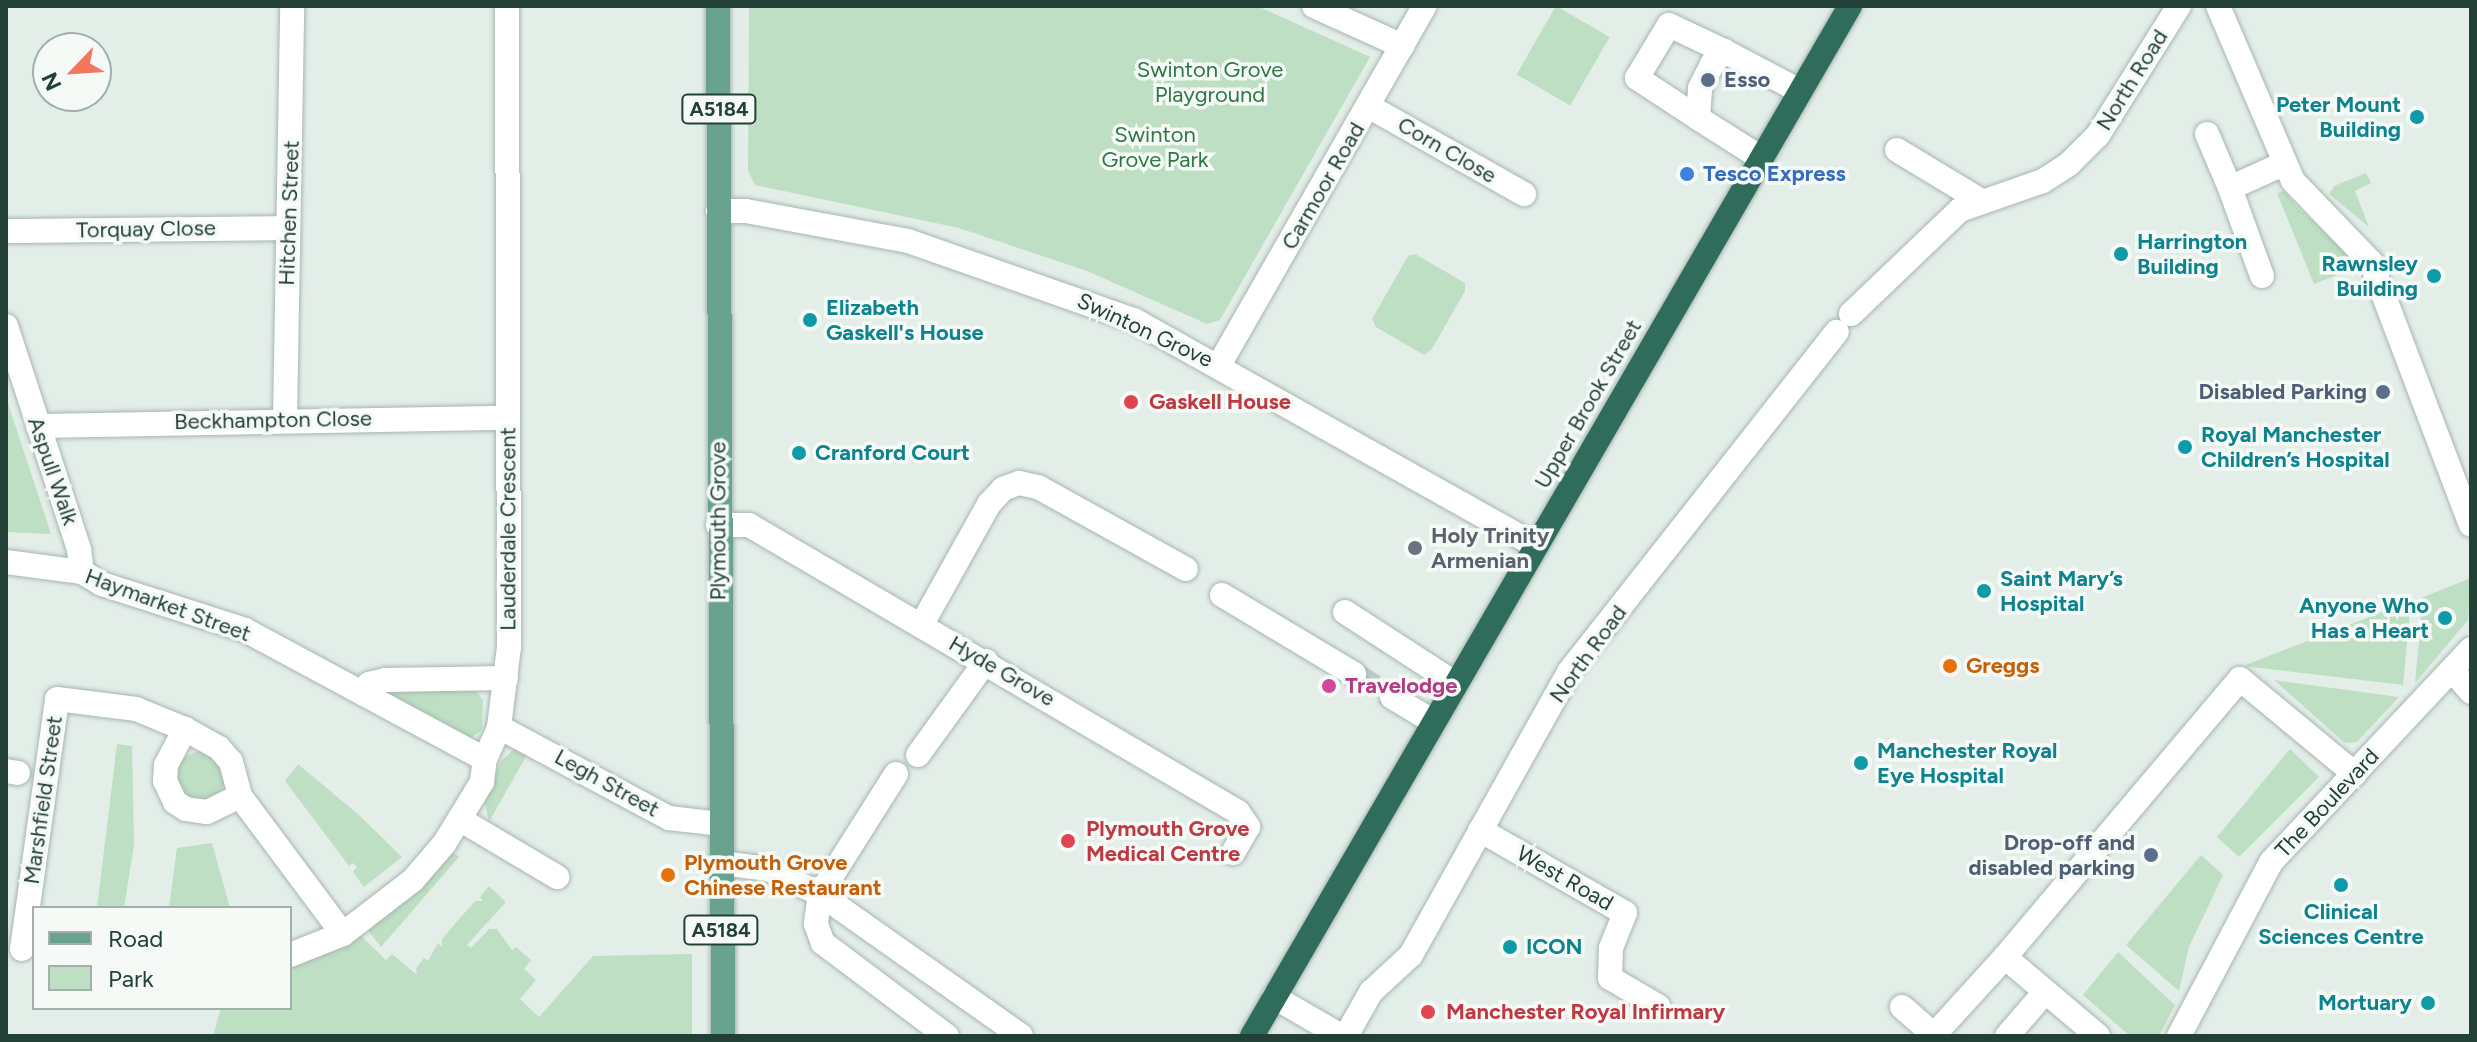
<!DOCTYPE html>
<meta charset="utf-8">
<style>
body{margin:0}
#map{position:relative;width:2477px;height:1042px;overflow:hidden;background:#e4eee9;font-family:Figtree,sans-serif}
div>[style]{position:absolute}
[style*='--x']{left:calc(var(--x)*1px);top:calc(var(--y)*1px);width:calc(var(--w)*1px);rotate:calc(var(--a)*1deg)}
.green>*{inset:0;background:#bedfc4;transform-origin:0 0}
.round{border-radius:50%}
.minor-tunnel>*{height:24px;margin-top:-12px;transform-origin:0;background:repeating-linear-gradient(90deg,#bdcbc5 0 24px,transparent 0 36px)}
.roads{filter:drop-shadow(0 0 2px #a6b6b0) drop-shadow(0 0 2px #a6b6b0)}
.minor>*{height:24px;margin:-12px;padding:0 12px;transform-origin:12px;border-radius:12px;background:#fff}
.major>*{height:24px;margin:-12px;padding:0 12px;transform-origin:12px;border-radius:12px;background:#69a390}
.highway>*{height:24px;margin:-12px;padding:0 12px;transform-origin:12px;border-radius:12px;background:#2f6c5b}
.dots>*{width:22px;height:22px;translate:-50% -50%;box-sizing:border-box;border:4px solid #f5faf7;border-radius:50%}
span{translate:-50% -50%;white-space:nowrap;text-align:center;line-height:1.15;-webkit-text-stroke:7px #f5faf7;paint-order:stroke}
.shield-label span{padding:2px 6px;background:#f5faf7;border:2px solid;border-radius:6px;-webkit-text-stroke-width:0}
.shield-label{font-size:20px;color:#234036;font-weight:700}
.park-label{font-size:22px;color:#2d7744}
.service-label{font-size:22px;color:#4e5e75;font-weight:700}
.left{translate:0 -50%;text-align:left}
.right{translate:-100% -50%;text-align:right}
.street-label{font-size:22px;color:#234036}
.culture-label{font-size:22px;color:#0d838f;font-weight:700}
.shop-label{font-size:22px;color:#366cbe;font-weight:700}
.health-label{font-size:22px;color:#be3a42;font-weight:700}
.worship-label{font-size:22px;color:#5b616d;font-weight:700}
.food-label{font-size:22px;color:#c56008;font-weight:700}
.hotel-label{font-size:22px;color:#b23c85;font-weight:700}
.frame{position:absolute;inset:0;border:8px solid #234036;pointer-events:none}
.legend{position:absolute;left:32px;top:906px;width:260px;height:104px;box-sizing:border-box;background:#f5faf7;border:2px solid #a1b0aa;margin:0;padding:10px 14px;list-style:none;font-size:24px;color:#234036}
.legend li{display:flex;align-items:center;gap:16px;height:40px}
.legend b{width:40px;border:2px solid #a1b0aa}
.north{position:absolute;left:32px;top:32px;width:80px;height:80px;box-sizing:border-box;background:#f5faf7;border:2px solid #a1b0aa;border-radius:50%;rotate:245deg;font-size:22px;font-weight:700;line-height:32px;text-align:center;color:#234036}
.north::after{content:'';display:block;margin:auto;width:28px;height:36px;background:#f1775f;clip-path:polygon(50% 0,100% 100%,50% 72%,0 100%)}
</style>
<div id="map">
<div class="green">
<i style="clip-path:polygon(749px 6px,1257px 6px,1370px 57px,1220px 320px,1207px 324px,1087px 271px,959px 228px,755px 185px,748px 171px)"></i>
<i style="left:1556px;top:6px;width:62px;height:79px;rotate:30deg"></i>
<i style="clip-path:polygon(2366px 173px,2371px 183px,2355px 191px,2369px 227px,2329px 194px,2334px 186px)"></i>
<i style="clip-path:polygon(2284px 191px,2297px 207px,2361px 266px,2314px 284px,2277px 193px)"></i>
<i style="clip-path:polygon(1415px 254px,1465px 283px,1465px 291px,1432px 349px,1424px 355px,1376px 327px,1372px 319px,1408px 256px)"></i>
<i style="clip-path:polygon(6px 397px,51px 534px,6px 532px)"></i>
<i style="clip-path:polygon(2471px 578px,2468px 620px,2415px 683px,2423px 597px)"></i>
<i style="clip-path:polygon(2411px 601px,2403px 685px,2243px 666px)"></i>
<i style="clip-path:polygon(2274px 680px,2399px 697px,2357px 742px,2345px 743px)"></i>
<i style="clip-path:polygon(473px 687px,483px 700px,482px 730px,470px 739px,390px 696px,392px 691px)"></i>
<i style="clip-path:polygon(117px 744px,132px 746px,134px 845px,124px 908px,97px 908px)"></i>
<i style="clip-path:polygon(518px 746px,529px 751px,489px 822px,484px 799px,501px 761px)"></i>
<i style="clip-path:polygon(2290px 749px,2319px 777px,2239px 857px,2217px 837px)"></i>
<i class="round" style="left:175px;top:752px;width:50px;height:50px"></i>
<i style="clip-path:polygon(298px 764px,360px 816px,402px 857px,364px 887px,353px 872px,357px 867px,353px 863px,349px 866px,285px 781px)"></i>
<i style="clip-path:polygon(212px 843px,230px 908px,169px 908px,177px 848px)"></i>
<i style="clip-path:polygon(451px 850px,459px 857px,381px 947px,367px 929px,418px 888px)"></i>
<i style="clip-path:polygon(2201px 855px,2223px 875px,2189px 947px,2179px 991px,2126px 945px)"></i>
<i style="clip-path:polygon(489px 886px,506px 902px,467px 945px,471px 948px,489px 929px,497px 929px,512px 950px,516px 947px,531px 960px,524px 969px,536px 980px,520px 999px,539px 1017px,593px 956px,692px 954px,692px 1036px,213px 1036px,221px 1008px,290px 1008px,290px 966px,360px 935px,386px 960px,392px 954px,417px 975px,416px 968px,424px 958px,428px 961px,438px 943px,442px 947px,442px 939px,475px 901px,483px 901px,480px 897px)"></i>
<i style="clip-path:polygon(2118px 952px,2175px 1005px,2159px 1036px,2130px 1036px,2083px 995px)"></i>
</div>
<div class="minor-tunnel">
<i style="--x:1354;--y:674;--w:44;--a:31.2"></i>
</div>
<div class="roads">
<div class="minor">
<i style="--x:1314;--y:6;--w:97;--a:24.4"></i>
<i style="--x:2218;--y:6;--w:190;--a:66.8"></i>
<i style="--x:2293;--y:181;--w:112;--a:46.1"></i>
<i style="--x:2371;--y:262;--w:281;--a:69.2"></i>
<i style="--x:1370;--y:107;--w:177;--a:29.5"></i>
<i style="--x:1698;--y:118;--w:73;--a:-146.7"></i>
<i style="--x:1637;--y:78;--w:62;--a:-58.9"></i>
<i style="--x:1669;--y:25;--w:61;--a:25.3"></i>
<i style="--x:2207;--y:134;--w:59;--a:66.9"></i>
<i style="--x:1897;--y:150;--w:100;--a:31.2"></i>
<i style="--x:1761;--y:158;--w:75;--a:-147.6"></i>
<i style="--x:1698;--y:118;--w:30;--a:-86"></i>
<i style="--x:1700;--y:88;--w:27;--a:-63"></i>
<i style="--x:1712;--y:64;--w:18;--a:-47"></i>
<i style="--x:1724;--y:51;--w:86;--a:27.8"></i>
<i style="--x:718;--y:211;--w:28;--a:0"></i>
<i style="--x:746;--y:211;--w:165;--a:10.5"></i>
<i style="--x:908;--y:241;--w:239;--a:19.3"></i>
<i style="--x:1134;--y:320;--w:461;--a:29.3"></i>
<i style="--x:6;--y:231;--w:280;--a:-0.6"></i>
<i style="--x:2262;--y:276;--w:94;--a:-110"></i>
<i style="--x:2230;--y:188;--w:60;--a:-24.4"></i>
<i style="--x:1851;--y:314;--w:151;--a:-43.7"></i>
<i style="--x:1960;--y:210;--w:88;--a:-19.3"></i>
<i style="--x:2043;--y:181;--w:31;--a:-33"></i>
<i style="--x:2069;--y:164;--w:41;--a:-45"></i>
<i style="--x:2098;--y:135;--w:152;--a:-57.9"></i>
<i style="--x:6;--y:326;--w:236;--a:71.9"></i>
<i style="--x:79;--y:550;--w:22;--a:82"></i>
<i style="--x:1219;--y:365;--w:414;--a:-60.2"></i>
<i style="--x:285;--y:420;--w:414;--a:-89"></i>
<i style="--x:38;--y:426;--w:470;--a:-1"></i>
<i style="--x:718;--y:525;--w:31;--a:0"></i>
<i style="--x:749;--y:525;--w:567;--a:30.41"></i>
<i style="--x:1238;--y:812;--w:18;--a:56"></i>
<i style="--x:1248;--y:827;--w:30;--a:120"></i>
<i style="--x:6;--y:562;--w:77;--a:7.5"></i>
<i style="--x:82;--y:572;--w:23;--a:31"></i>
<i style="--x:102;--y:584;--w:150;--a:17.8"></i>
<i style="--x:245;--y:630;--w:272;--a:28.3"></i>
<i style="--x:1222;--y:595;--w:154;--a:30.9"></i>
<i style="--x:1345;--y:612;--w:132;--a:33"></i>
<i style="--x:922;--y:624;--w:137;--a:-60.8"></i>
<i style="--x:989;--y:504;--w:21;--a:-47"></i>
<i style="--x:1003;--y:489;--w:17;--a:-21"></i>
<i style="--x:1019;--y:483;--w:19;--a:12"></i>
<i style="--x:1038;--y:487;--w:169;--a:29"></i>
<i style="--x:2452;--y:670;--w:29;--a:49"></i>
<i style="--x:364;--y:694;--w:11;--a:-63"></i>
<i style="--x:369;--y:684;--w:16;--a:-14"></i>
<i style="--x:385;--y:680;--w:121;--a:-0.9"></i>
<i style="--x:1392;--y:697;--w:49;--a:30.8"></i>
<i style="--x:499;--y:727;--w:193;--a:28.2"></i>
<i style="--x:669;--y:818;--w:51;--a:6.7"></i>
<i style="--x:185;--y:729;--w:39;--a:29"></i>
<i style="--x:219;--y:748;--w:18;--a:49"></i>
<i style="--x:231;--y:762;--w:35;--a:75"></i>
<i style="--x:240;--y:796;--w:37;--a:154"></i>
<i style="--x:207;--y:812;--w:21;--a:-172"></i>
<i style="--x:186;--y:809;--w:13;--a:-148"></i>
<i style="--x:175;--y:802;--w:23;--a:-115"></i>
<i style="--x:165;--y:781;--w:16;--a:-86"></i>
<i style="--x:166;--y:765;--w:41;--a:-62.2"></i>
<i style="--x:918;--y:755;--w:116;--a:-54.1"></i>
<i style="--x:6;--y:771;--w:12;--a:9"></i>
<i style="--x:896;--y:774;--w:142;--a:122.3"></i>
<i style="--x:820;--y:894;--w:30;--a:98"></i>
<i style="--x:816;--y:924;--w:20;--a:70"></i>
<i style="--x:823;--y:943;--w:155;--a:36.9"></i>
<i style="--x:240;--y:796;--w:172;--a:53.3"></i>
<i style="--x:461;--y:820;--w:112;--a:30.7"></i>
<i style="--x:1480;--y:830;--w:167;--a:29.8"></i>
<i style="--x:1625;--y:913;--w:38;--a:112"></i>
<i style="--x:1611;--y:948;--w:30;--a:92"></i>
<i style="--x:1610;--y:978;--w:56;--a:30.3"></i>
<i style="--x:721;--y:863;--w:47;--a:7.3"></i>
<i style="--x:768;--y:869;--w:58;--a:25.7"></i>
<i style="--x:820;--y:894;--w:246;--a:35.2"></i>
<i style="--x:22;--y:949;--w:252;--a:-82"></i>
<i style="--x:57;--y:699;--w:80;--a:7.2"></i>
<i style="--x:136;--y:709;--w:53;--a:22.2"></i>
<i style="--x:290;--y:955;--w:57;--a:-21.6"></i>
<i style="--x:343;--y:934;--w:88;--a:-37.6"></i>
<i style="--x:413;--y:880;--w:48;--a:-49.3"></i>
<i style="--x:444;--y:844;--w:73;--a:-58.5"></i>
<i style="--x:482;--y:782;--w:23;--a:-83"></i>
<i style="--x:485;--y:759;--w:35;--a:-66"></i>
<i style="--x:499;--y:727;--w:81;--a:-82.9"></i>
<i style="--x:509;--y:647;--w:641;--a:-90.18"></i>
<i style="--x:1274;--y:997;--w:78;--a:30.2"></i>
<i style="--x:1902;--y:1007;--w:44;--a:41.3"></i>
<i style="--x:1934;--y:1035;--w:105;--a:-47.7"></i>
<i style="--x:1346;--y:1036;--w:51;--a:-60.4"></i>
<i style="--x:1371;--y:992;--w:54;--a:-42.8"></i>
<i style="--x:1411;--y:955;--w:324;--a:-60.8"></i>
<i style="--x:1569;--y:672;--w:433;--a:-51.8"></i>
<i style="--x:2007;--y:1036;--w:58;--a:-49.2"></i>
<i style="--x:2098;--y:1036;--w:122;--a:-139.7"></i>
<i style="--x:2005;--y:957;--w:364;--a:-49.8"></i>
<i style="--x:2240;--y:679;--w:149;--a:39.6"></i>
<i style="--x:2179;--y:1036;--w:197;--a:-62.1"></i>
<i style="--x:2271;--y:862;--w:292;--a:-46.8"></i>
</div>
<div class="major">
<i style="--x:718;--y:6;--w:1030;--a:89.72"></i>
</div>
<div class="highway">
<i style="--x:1252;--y:1036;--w:1191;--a:-59.86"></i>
</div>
</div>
<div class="dots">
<i style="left:1708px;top:80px;background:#5c6f8a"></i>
<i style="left:2417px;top:117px;background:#0f9aa8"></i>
<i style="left:1687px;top:174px;background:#3f7fe0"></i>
<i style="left:2121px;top:254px;background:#0f9aa8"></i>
<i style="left:2434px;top:276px;background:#0f9aa8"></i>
<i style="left:810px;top:320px;background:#0f9aa8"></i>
<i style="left:2383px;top:392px;background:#5c6f8a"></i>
<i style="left:1131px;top:402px;background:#e0444e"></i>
<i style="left:2185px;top:447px;background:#0f9aa8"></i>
<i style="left:799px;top:453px;background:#0f9aa8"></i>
<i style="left:1415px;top:548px;background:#6b7280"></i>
<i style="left:1984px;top:591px;background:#0f9aa8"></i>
<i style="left:2445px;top:618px;background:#0f9aa8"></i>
<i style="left:1950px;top:666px;background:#e8710a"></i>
<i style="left:1329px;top:686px;background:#d1479c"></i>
<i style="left:1861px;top:763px;background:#0f9aa8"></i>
<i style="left:1068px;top:841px;background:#e0444e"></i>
<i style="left:2151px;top:855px;background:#5c6f8a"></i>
<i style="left:668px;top:875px;background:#e8710a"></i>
<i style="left:2341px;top:885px;background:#0f9aa8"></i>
<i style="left:1510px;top:947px;background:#0f9aa8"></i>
<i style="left:2428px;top:1003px;background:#0f9aa8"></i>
<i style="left:1428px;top:1012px;background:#e0444e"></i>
</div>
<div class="shield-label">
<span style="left:719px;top:109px">A5184</span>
<span style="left:721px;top:930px">A5184</span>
</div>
<div class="park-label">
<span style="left:1210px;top:82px">Swinton Grove<br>Playground</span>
<span style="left:1155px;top:147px">Swinton<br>Grove Park</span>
</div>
<div class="service-label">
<span class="left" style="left:1724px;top:80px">Esso</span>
<span class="right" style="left:2367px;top:392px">Disabled Parking</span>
<span class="right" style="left:2135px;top:855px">Drop-off and<br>disabled parking</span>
</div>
<div class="street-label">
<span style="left:2132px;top:80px;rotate:-58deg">North Road</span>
<span style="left:1447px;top:150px;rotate:30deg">Corn Close</span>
<span style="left:1323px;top:186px;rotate:-60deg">Carmoor Road</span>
<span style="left:289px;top:213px;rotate:-88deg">Hitchen Street</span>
<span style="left:146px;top:229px;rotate:-1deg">Torquay Close</span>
<span style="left:1145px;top:330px;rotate:25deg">Swinton Grove</span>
<span style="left:1588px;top:404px;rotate:-60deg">Upper Brook Street</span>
<span style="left:273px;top:420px;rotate:-1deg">Beckhampton Close</span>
<span style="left:53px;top:471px;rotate:71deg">Aspull Walk</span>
<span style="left:718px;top:521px;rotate:-90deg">Plymouth Grove</span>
<span style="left:508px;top:529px;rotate:-90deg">Lauderdale Crescent</span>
<span style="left:168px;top:605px;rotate:20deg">Haymarket Street</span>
<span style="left:1588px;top:654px;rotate:-54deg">North Road</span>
<span style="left:1002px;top:671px;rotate:30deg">Hyde Grove</span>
<span style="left:607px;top:783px;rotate:29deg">Legh Street</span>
<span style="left:43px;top:800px;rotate:-82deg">Marshfield Street</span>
<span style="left:2327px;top:803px;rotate:-47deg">The Boulevard</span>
<span style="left:1565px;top:878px;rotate:30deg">West Road</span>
</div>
<div class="culture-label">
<span class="right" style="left:2401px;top:117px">Peter Mount<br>Building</span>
<span class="left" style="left:2137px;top:254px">Harrington<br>Building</span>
<span class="right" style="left:2418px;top:276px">Rawnsley<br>Building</span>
<span class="left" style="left:826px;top:320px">Elizabeth<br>Gaskell's House</span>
<span class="left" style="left:2201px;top:447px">Royal Manchester<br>Children’s Hospital</span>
<span class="left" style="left:815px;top:453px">Cranford Court</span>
<span class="left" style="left:2000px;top:591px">Saint Mary’s<br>Hospital</span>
<span class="right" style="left:2429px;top:618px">Anyone Who<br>Has a Heart</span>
<span class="left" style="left:1877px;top:763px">Manchester Royal<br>Eye Hospital</span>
<span style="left:2341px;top:924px">Clinical<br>Sciences Centre</span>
<span class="left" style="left:1526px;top:947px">ICON</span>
<span class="right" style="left:2412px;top:1003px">Mortuary</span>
</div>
<div class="shop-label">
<span class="left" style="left:1703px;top:174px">Tesco Express</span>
</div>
<div class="health-label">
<span class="left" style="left:1149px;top:402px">Gaskell House</span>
<span class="left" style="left:1086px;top:841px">Plymouth Grove<br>Medical Centre</span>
<span class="left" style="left:1446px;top:1012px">Manchester Royal Infirmary</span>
</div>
<div class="worship-label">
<span class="left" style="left:1431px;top:548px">Holy Trinity<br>Armenian</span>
</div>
<div class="food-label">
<span class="left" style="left:1966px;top:666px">Greggs</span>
<span class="left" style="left:684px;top:875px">Plymouth Grove<br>Chinese Restaurant</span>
</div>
<div class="hotel-label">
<span class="left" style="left:1345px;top:686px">Travelodge</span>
</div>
<div class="frame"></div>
<ul class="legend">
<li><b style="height:10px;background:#69a390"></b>Road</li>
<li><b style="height:22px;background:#bedfc4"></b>Park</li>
</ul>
<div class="north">N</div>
</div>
